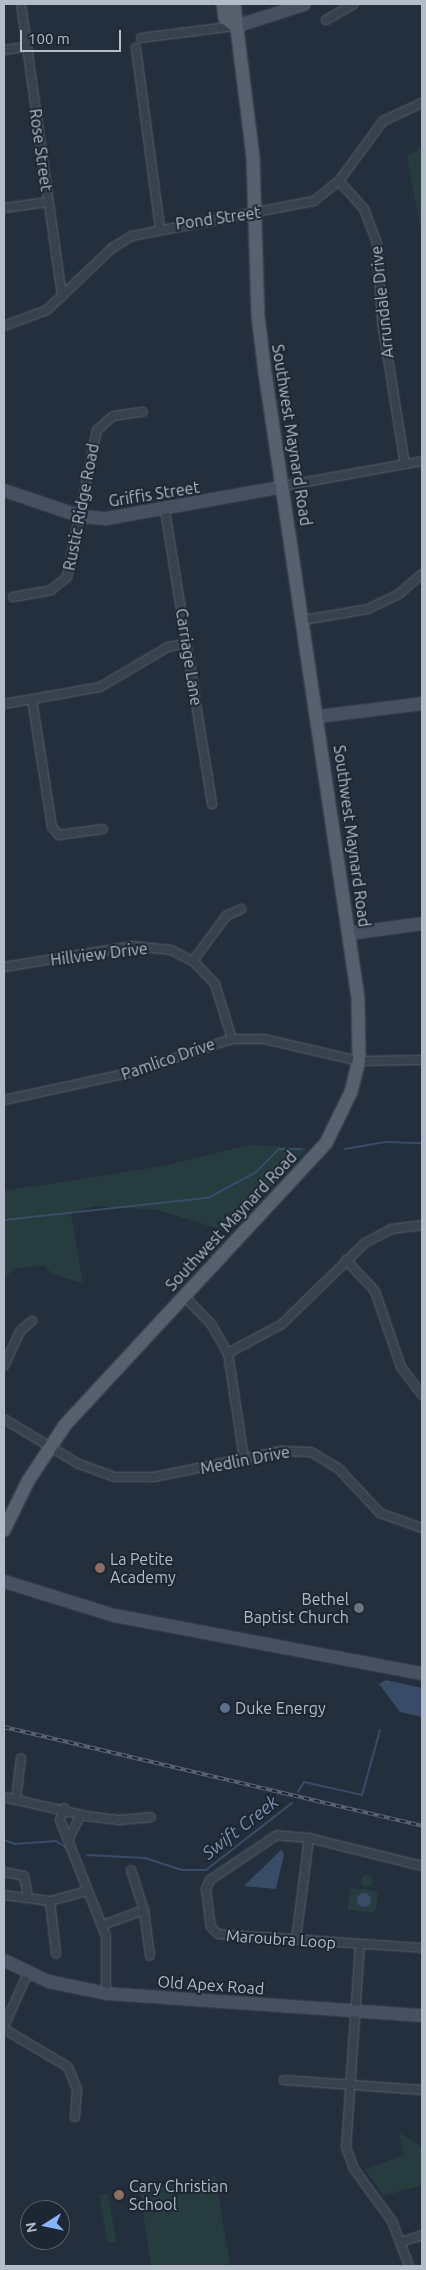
<!DOCTYPE html>
<style>
body{margin:0}
#map{position:relative;width:426px;height:2270px;overflow:hidden;background:#242f3e;font-family:Ubuntu,sans-serif}
div>[style]{position:absolute}
[style*='--x']{left:calc(var(--x)*1px);top:calc(var(--y)*1px);width:calc(var(--w)*1px);rotate:calc(var(--a)*1deg)}
.green>*{inset:0;background:#263c3f;transform-origin:0 0}
.round{border-radius:50%}
.water>*{inset:0;background:#394c67}
.stream>*{height:2px;margin:-1px;padding:0 1px;transform-origin:1px;border-radius:1px;background:#394c67}
.roads{filter:drop-shadow(0 0 1px #565f6c) drop-shadow(0 0 1px #565f6c)}
.street>*{height:8px;margin:-4px;padding:0 4px;transform-origin:4px;border-radius:4px;background:#38414e}
.secondary>*{height:11px;margin:-5.5px;padding:0 5.5px;transform-origin:5.5px;border-radius:5.5px;background:#465061}
.primary>*{height:12px;margin:-6px;padding:0 6px;transform-origin:6px;border-radius:6px;background:#56606e}
.rail>*{height:4px;margin-top:-2px;transform-origin:0;background:repeating-linear-gradient(90deg,#1d2633 0 5.5px,#5a6575 0 11px);box-sizing:border-box;border-block:1px solid #5a6575}
.dots>*{width:14px;height:14px;translate:-50% -50%;box-sizing:border-box;border:2px solid #1d2633;border-radius:50%}
span{translate:-50% -50%;white-space:nowrap;text-align:center;line-height:1.15;-webkit-text-stroke:4px #1d2633;paint-order:stroke}
.street-label{font-size:16px;color:#b4bcc9}
.poi-label{font-size:16px;color:#b4bcc9}
.left{translate:0 -50%;text-align:left}
.right{translate:-100% -50%;text-align:right}
.water-label{font-size:18px;color:#7c92b1;font-style:italic}
.frame{position:absolute;inset:0;border:5px solid #b4bcc9;pointer-events:none}
.north{position:absolute;left:20px;top:2200px;width:50px;height:50px;box-sizing:border-box;background:#1d2633;border:1px solid #59626f;border-radius:50%;rotate:260deg;font-size:14px;font-weight:700;line-height:20px;text-align:center;color:#b4bcc9}
.north::after{content:'';display:block;margin:auto;width:18px;height:22px;background:#8ab4f8;clip-path:polygon(50% 0,100% 100%,50% 72%,0 100%)}
.scale{position:absolute;left:20px;top:30px;width:101px;height:22px;box-sizing:border-box;border:2px solid #b4bcc9;border-top:0;padding-left:6px;font-size:15px;line-height:18px;white-space:nowrap;color:#b4bcc9;-webkit-text-stroke:4px #1d2633;paint-order:stroke}
</style>
<div id="map">
<div class="green">
<i style="clip-path:polygon(422px 146px,422px 236px,407px 157px)"></i>
<i style="clip-path:polygon(251px 1145px,307px 1148px,228px 1232px,158px 1210px,95px 1206px,71px 1213px,83px 1283px,54px 1275px,44px 1266px,16px 1268px,4px 1278px,4px 1191px,157px 1167px)"></i>
<i class="round" style="left:361px;top:1875px;width:12px;height:12px"></i>
<i style="left:350px;top:1888px;width:28px;height:22px;rotate:6deg"></i>
<i style="clip-path:polygon(399px 2133px,422px 2147px,422px 2185px,384px 2196px,365px 2169px,404px 2155px)"></i>
<i style="clip-path:polygon(215px 2176px,230px 2266px,151px 2266px,140px 2191px)"></i>
<i style="left:108px;top:2194px;width:48px;height:9px;rotate:80deg"></i>
</div>
<div class="water">
<i style="clip-path:polygon(386px 1680px,422px 1688px,422px 1717px,400px 1712px,379px 1684px)"></i>
<i style="clip-path:polygon(281px 1850px,284px 1854px,276px 1889px,244px 1886px)"></i>
<i class="round" style="left:357px;top:1893px;width:14px;height:14px"></i>
</div>
<div class="stream">
<i style="--x:345;--y:1149;--w:41;--a:-9.9"></i>
<i style="--x:385;--y:1142;--w:37;--a:2"></i>
<i style="--x:4;--y:1220;--w:205;--a:-6.2"></i>
<i style="--x:208;--y:1198;--w:55;--a:-28.4"></i>
<i style="--x:256;--y:1172;--w:33;--a:-45"></i>
<i style="--x:279;--y:1149;--w:22;--a:0"></i>
<i style="--x:298;--y:1792;--w:12;--a:-59"></i>
<i style="--x:304;--y:1782;--w:59;--a:12.6"></i>
<i style="--x:362;--y:1795;--w:67;--a:-74.5"></i>
<i style="--x:4;--y:1840;--w:12;--a:20"></i>
<i style="--x:15;--y:1844;--w:41;--a:-4.2"></i>
<i style="--x:56;--y:1841;--w:13;--a:32"></i>
<i style="--x:87;--y:1855;--w:58;--a:3"></i>
<i style="--x:145;--y:1858;--w:38;--a:18"></i>
<i style="--x:181;--y:1870;--w:25;--a:0"></i>
<i style="--x:206;--y:1870;--w:109;--a:-37.9"></i>
</div>
<div class="roads">
<div class="street">
<i style="--x:21;--y:4;--w:295;--a:82"></i>
<i style="--x:326;--y:20;--w:32;--a:-30"></i>
<i style="--x:141;--y:38;--w:95;--a:-7.3"></i>
<i style="--x:136;--y:48;--w:181;--a:82.4"></i>
<i style="--x:4;--y:50;--w:22;--a:-8"></i>
<i style="--x:339;--y:181;--w:38;--a:48"></i>
<i style="--x:364;--y:209;--w:36;--a:69"></i>
<i style="--x:377;--y:243;--w:78;--a:86.3"></i>
<i style="--x:382;--y:321;--w:145;--a:80.9"></i>
<i style="--x:4;--y:208;--w:44;--a:-7.8"></i>
<i style="--x:4;--y:326;--w:46;--a:-20.4"></i>
<i style="--x:47;--y:310;--w:90;--a:-43.6"></i>
<i style="--x:112;--y:248;--w:23;--a:-31"></i>
<i style="--x:132;--y:236;--w:185;--a:-10.9"></i>
<i style="--x:314;--y:201;--w:32;--a:-39"></i>
<i style="--x:339;--y:181;--w:74;--a:-53.7"></i>
<i style="--x:383;--y:121;--w:43;--a:-24.8"></i>
<i style="--x:283;--y:486;--w:141;--a:-10.2"></i>
<i style="--x:165;--y:510;--w:298;--a:80.9"></i>
<i style="--x:13;--y:597;--w:39;--a:-10"></i>
<i style="--x:51;--y:590;--w:21;--a:-39"></i>
<i style="--x:67;--y:577;--w:150;--a:-78.5"></i>
<i style="--x:97;--y:430;--w:21;--a:-41"></i>
<i style="--x:113;--y:416;--w:30;--a:-8"></i>
<i style="--x:304;--y:620;--w:65;--a:-9.8"></i>
<i style="--x:368;--y:609;--w:34;--a:-26"></i>
<i style="--x:399;--y:594;--w:30;--a:-41"></i>
<i style="--x:32;--y:699;--w:130;--a:81.1"></i>
<i style="--x:52;--y:827;--w:11;--a:49"></i>
<i style="--x:59;--y:835;--w:44;--a:-7.8"></i>
<i style="--x:4;--y:704;--w:97;--a:-10"></i>
<i style="--x:100;--y:687;--w:79;--a:-30.5"></i>
<i style="--x:168;--y:647;--w:19;--a:-12"></i>
<i style="--x:193;--y:961;--w:56;--a:-53.7"></i>
<i style="--x:226;--y:916;--w:17;--a:-25"></i>
<i style="--x:4;--y:967;--w:131;--a:-9.2"></i>
<i style="--x:133;--y:946;--w:38;--a:6"></i>
<i style="--x:171;--y:950;--w:25;--a:27"></i>
<i style="--x:193;--y:961;--w:32;--a:46"></i>
<i style="--x:215;--y:984;--w:58;--a:72.8"></i>
<i style="--x:4;--y:1100;--w:128;--a:-12.2"></i>
<i style="--x:129;--y:1073;--w:108;--a:-18.3"></i>
<i style="--x:232;--y:1039;--w:32;--a:0"></i>
<i style="--x:264;--y:1039;--w:98;--a:13"></i>
<i style="--x:359;--y:1061;--w:63;--a:-0.9"></i>
<i style="--x:346;--y:1260;--w:42;--a:46.9"></i>
<i style="--x:375;--y:1291;--w:80;--a:71.1"></i>
<i style="--x:401;--y:1367;--w:35;--a:53"></i>
<i style="--x:184;--y:1296;--w:39;--a:46"></i>
<i style="--x:211;--y:1324;--w:34;--a:60"></i>
<i style="--x:228;--y:1353;--w:107;--a:81.4"></i>
<i style="--x:228;--y:1353;--w:61;--a:-28.2"></i>
<i style="--x:282;--y:1324;--w:116;--a:-44.3"></i>
<i style="--x:365;--y:1243;--w:30;--a:-28"></i>
<i style="--x:391;--y:1229;--w:31;--a:-7"></i>
<i style="--x:4;--y:1366;--w:38;--a:-65"></i>
<i style="--x:20;--y:1331;--w:16;--a:-40"></i>
<i style="--x:4;--y:1419;--w:87;--a:31"></i>
<i style="--x:79;--y:1464;--w:38;--a:20"></i>
<i style="--x:115;--y:1477;--w:39;--a:0"></i>
<i style="--x:154;--y:1477;--w:130;--a:-11.6"></i>
<i style="--x:281;--y:1451;--w:30;--a:2"></i>
<i style="--x:311;--y:1452;--w:31;--a:31"></i>
<i style="--x:338;--y:1468;--w:62;--a:47"></i>
<i style="--x:380;--y:1513;--w:45;--a:19.7"></i>
<i style="--x:4;--y:1797;--w:84;--a:13"></i>
<i style="--x:86;--y:1816;--w:33;--a:7"></i>
<i style="--x:119;--y:1820;--w:32;--a:-5"></i>
<i style="--x:16;--y:1799;--w:41;--a:-83"></i>
<i style="--x:64;--y:1808;--w:13;--a:108"></i>
<i style="--x:60;--y:1820;--w:125;--a:68.4"></i>
<i style="--x:106;--y:1936;--w:57;--a:90"></i>
<i style="--x:68;--y:1840;--w:29;--a:-63"></i>
<i style="--x:422;--y:1866;--w:116;--a:-166.1"></i>
<i style="--x:309;--y:1838;--w:32;--a:-175"></i>
<i style="--x:277;--y:1835;--w:81;--a:146.1"></i>
<i style="--x:210;--y:1880;--w:10;--a:114"></i>
<i style="--x:206;--y:1889;--w:38;--a:83"></i>
<i style="--x:211;--y:1927;--w:10;--a:45"></i>
<i style="--x:218;--y:1934;--w:204;--a:3.9"></i>
<i style="--x:131;--y:1870;--w:42;--a:72"></i>
<i style="--x:144;--y:1910;--w:46;--a:82.6"></i>
<i style="--x:4;--y:1872;--w:20;--a:11"></i>
<i style="--x:24;--y:1876;--w:21;--a:79"></i>
<i style="--x:4;--y:1895;--w:46;--a:7.4"></i>
<i style="--x:50;--y:1901;--w:38;--a:-15"></i>
<i style="--x:50;--y:1901;--w:53;--a:83.5"></i>
<i style="--x:103;--y:1925;--w:44;--a:-20.1"></i>
<i style="--x:296;--y:1940;--w:103;--a:-82.7"></i>
<i style="--x:360;--y:1944;--w:203;--a:93.9"></i>
<i style="--x:346;--y:2147;--w:23;--a:70"></i>
<i style="--x:354;--y:2169;--w:64;--a:53.8"></i>
<i style="--x:392;--y:2221;--w:48;--a:69.3"></i>
<i style="--x:4;--y:2026;--w:58;--a:-65.6"></i>
<i style="--x:4;--y:2029;--w:74;--a:30.7"></i>
<i style="--x:68;--y:2067;--w:24;--a:68"></i>
<i style="--x:77;--y:2089;--w:28;--a:94"></i>
<i style="--x:284;--y:2080;--w:138;--a:4.1"></i>
<i style="--x:401;--y:2242;--w:22;--a:-18"></i>
</div>
<div class="secondary">
<i style="--x:235;--y:26;--w:72;--a:-17.7"></i>
<i style="--x:4;--y:490;--w:81;--a:18.7"></i>
<i style="--x:81;--y:516;--w:25;--a:5"></i>
<i style="--x:106;--y:518;--w:180;--a:-10.2"></i>
<i style="--x:318;--y:716;--w:105;--a:-7.1"></i>
<i style="--x:349;--y:933;--w:74;--a:-7.8"></i>
<i style="--x:4;--y:1581;--w:115;--a:17.2"></i>
<i style="--x:114;--y:1615;--w:313;--a:10.7"></i>
<i style="--x:4;--y:1960;--w:49;--a:25.5"></i>
<i style="--x:48;--y:1981;--w:59;--a:11.7"></i>
<i style="--x:106;--y:1993;--w:317;--a:4"></i>
</div>
<div class="primary">
<i style="--x:223;--y:4;--w:14;--a:82"></i>
<i style="--x:225;--y:18;--w:13;--a:39"></i>
<i style="--x:4;--y:1530;--w:55;--a:-63.9"></i>
<i style="--x:28;--y:1481;--w:67;--a:-56.5"></i>
<i style="--x:65;--y:1425;--w:384;--a:-47.2"></i>
<i style="--x:326;--y:1143;--w:57;--a:-63.9"></i>
<i style="--x:351;--y:1092;--w:32;--a:-76"></i>
<i style="--x:359;--y:1061;--w:63;--a:-90.9"></i>
<i style="--x:358;--y:998;--w:632;--a:-98.46"></i>
<i style="--x:265;--y:373;--w:57;--a:-97"></i>
<i style="--x:258;--y:316;--w:159;--a:-91.8"></i>
<i style="--x:253;--y:157;--w:154;--a:-97.1"></i>
</div>
</div>
<div class="rail">
<i style="--x:4;--y:1727;--w:430;--a:13.3"></i>
</div>
<div class="dots">
<i style="left:100px;top:1568px;background:#8d6e63"></i>
<i style="left:359px;top:1608px;background:#6b7280"></i>
<i style="left:225px;top:1708px;background:#5c6f8a"></i>
<i style="left:119px;top:2195px;background:#8d6e63"></i>
</div>
<div class="street-label">
<span style="left:41px;top:150px;rotate:82deg">Rose Street</span>
<span style="left:218px;top:218px;rotate:-8deg">Pond Street</span>
<span style="left:382px;top:302px;rotate:-96deg">Arrundale Drive</span>
<span style="left:292px;top:435px;rotate:81deg">Southwest Maynard Road</span>
<span style="left:154px;top:494px;rotate:-9deg">Griffis Street</span>
<span style="left:81px;top:507px;rotate:-79deg">Rustic Ridge Road</span>
<span style="left:189px;top:657px;rotate:81deg">Carriage Lane</span>
<span style="left:352px;top:836px;rotate:82deg">Southwest Maynard Road</span>
<span style="left:99px;top:954px;rotate:-7deg">Hillview Drive</span>
<span style="left:168px;top:1059px;rotate:-19deg">Pamlico Drive</span>
<span style="left:231px;top:1221px;rotate:-47deg">Southwest Maynard Road</span>
<span style="left:245px;top:1460px;rotate:-11deg">Medlin Drive</span>
<span style="left:281px;top:1939px;rotate:4deg">Maroubra Loop</span>
<span style="left:211px;top:1985px;rotate:4deg">Old Apex Road</span>
</div>
<div class="poi-label">
<span class="left" style="left:110px;top:1568px">La Petite<br>Academy</span>
<span class="right" style="left:349px;top:1608px">Bethel<br>Baptist Church</span>
<span class="left" style="left:235px;top:1708px">Duke Energy</span>
<span class="left" style="left:129px;top:2195px">Cary Christian<br>School</span>
</div>
<div class="water-label">
<span style="left:240px;top:1827px;rotate:-38deg">Swift Creek</span>
</div>
<div class="frame"></div>
<div class="north">N</div>
<div class="scale">100 m</div>
</div>
